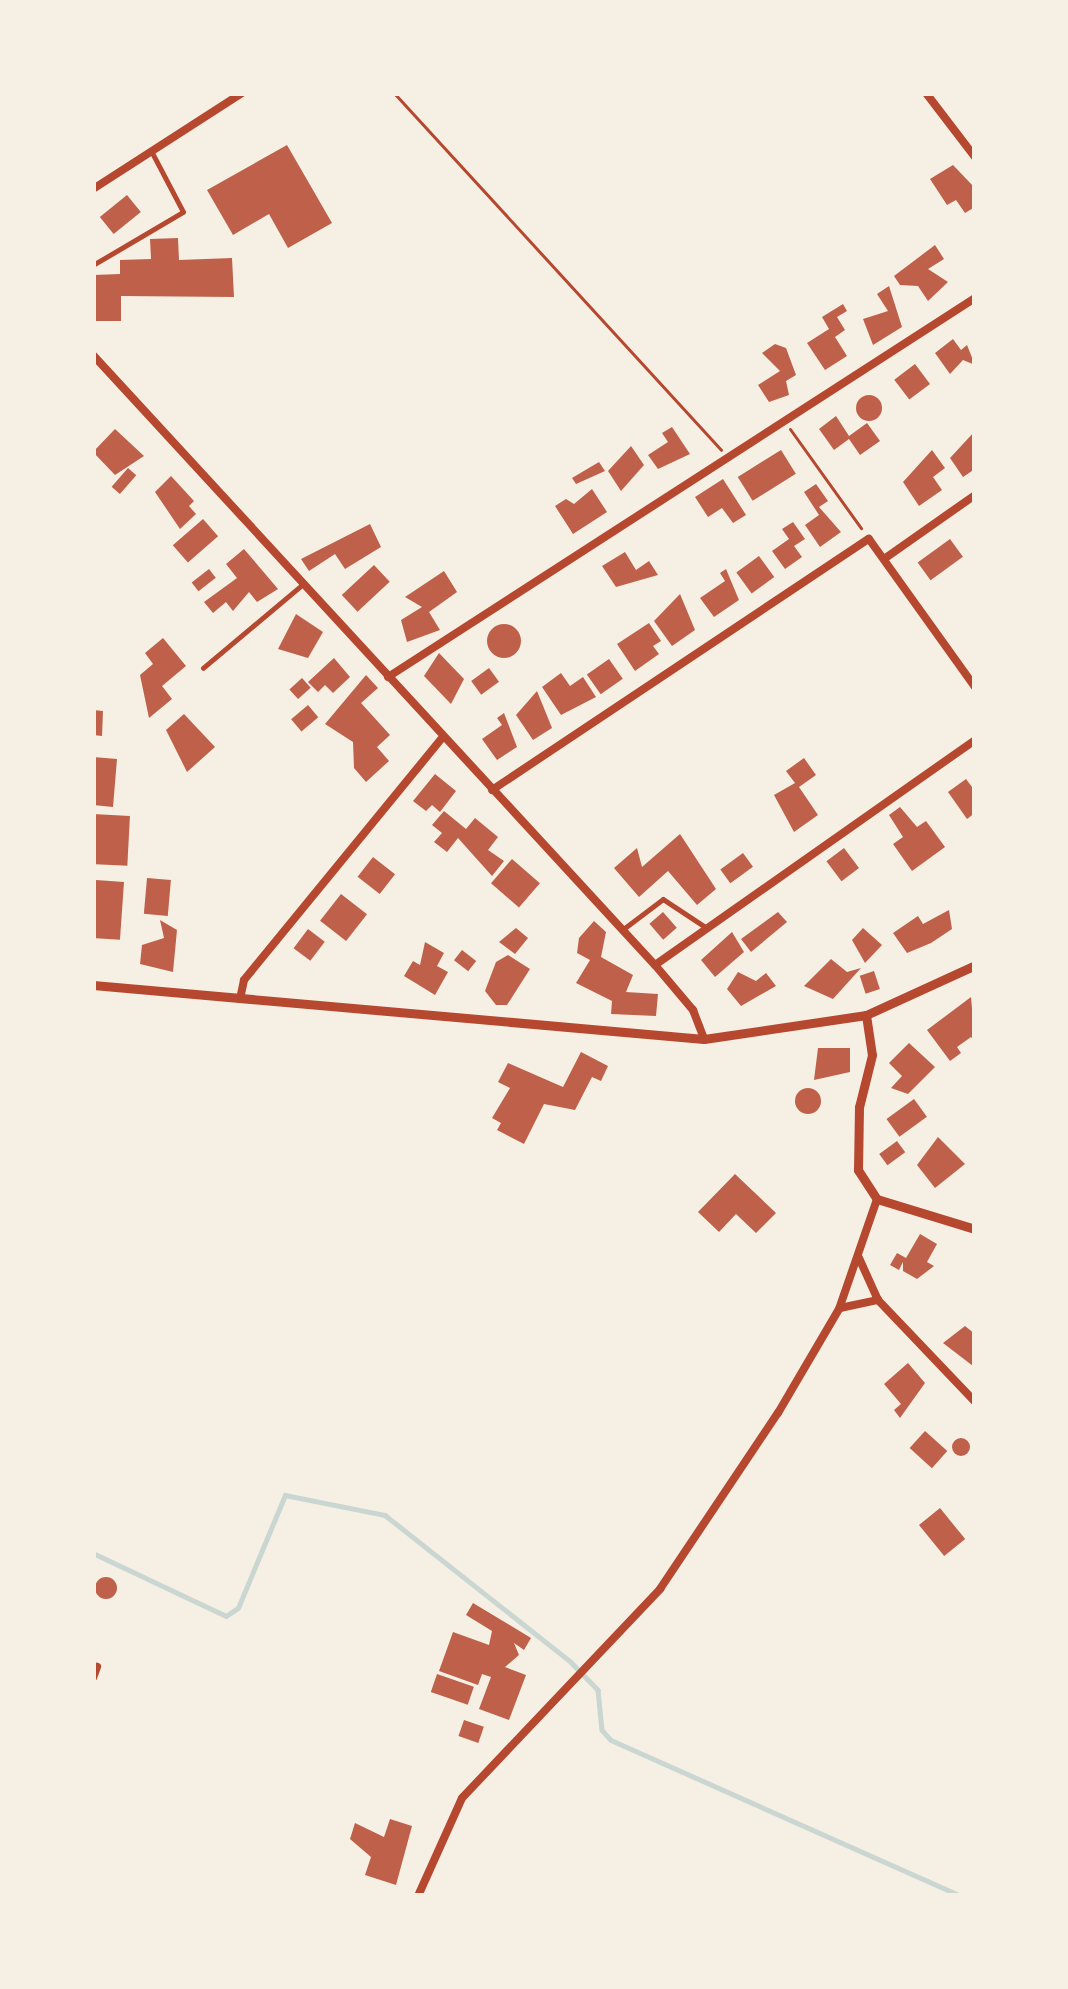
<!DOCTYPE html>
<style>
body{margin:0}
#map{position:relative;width:1068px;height:1989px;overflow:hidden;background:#f6efe4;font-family:Helvetica,sans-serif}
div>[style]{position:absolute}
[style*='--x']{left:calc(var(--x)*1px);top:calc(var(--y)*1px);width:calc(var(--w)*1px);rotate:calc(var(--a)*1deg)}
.stream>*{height:4.5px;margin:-2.25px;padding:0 2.25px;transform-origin:2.25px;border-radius:2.25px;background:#c9d6d2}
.building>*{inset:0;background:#bf614a;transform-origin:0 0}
.round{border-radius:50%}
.path>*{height:3px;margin:-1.5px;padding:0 1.5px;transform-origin:1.5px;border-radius:1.5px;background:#b5482f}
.service>*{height:4.5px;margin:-2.25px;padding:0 2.25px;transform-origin:2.25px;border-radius:2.25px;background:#b5482f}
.minor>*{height:8px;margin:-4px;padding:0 4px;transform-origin:4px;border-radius:4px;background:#b5482f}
.tertiary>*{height:9px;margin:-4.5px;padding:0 4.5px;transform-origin:4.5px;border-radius:4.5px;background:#b5482f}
span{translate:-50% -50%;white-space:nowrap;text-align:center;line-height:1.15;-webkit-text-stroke:10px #f6efe4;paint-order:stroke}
.frame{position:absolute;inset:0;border:96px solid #f6efe4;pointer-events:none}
</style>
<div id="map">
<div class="stream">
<i style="--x:93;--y:1553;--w:147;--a:25.3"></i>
<i style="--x:226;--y:1616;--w:14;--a:-34"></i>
<i style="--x:238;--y:1608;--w:122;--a:-67.4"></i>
<i style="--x:285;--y:1495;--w:102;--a:11.3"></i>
<i style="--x:385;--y:1515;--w:237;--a:38.3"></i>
<i style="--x:571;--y:1662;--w:39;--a:46"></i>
<i style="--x:598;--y:1690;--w:40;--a:84.3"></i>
<i style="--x:602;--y:1730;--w:13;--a:48"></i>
<i style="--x:611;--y:1740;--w:383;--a:24"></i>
</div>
<div class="building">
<i style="clip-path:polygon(287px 145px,332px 223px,288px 248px,269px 214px,233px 235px,207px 190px)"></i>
<i style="clip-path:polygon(953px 165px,975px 188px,975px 207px,965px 213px,956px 200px,947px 205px,930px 179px)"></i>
<i style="left:127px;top:195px;width:22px;height:35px;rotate:51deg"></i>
<i style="clip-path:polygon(178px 238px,179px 260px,232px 258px,234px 297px,121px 296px,121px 321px,93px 321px,93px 275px,120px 274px,120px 260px,151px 259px,150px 239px)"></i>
<i style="clip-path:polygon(935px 245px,944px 259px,928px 269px,948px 282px,928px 301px,918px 286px,900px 285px,894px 276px)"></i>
<i style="clip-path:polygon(889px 286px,902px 327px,873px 345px,863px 319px,888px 311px,877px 294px)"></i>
<i style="clip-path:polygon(843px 304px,847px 311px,837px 317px,845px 330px,835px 337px,847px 356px,825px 370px,807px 343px,829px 329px,822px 317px)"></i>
<i style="clip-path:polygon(953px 339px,961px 350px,967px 345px,975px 365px,963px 360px,950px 374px,935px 353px)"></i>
<i style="clip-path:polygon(775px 344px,786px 348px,796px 375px,786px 381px,789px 395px,769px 402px,758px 385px,780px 371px,762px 353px)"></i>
<i style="left:915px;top:364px;width:25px;height:26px;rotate:53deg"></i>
<i class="round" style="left:856px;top:395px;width:26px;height:26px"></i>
<i style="clip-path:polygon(836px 416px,849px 436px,867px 423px,880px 441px,860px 455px,849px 439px,834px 450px,819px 429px)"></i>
<i style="clip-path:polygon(672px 427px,690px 454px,658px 469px,648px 455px,668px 442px,662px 433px)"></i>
<i style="clip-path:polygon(115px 429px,144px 456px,115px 475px,93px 452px)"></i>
<i style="clip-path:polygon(975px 431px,975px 469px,963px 477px,950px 458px)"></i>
<i style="clip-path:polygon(631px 446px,644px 465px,621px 491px,608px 471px)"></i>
<i style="left:781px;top:450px;width:28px;height:51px;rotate:58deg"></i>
<i style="clip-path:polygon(932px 450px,945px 468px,933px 477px,942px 490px,919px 506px,903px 482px)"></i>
<i style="clip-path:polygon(599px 462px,605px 471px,576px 484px,572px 478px)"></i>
<i style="left:128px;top:468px;width:11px;height:25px;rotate:41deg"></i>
<i style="clip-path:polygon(171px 476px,194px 501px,189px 506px,196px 514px,180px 529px,155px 492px)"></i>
<i style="clip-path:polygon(723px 479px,746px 515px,733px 523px,722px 508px,708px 517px,695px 497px)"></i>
<i style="clip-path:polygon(816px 484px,828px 501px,819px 507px,841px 532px,820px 547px,805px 525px,819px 515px,804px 492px)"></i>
<i style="clip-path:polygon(592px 489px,607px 512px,573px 534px,555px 506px,566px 499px,574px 504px)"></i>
<i style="left:203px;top:519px;width:23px;height:40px;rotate:49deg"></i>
<i style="clip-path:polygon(793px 522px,805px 539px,794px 546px,802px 557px,785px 569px,772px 551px,789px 539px,782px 529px)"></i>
<i style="clip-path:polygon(370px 524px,381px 547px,345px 569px,335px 554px,309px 571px,301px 559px)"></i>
<i style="left:950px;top:539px;width:22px;height:40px;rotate:54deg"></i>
<i style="clip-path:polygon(244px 549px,278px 589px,257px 602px,249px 592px,233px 611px,226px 602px,213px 613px,204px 602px,237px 578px,226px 564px)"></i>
<i style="clip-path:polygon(625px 552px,636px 570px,649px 561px,658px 575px,616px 587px,602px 566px)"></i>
<i style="left:759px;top:556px;width:26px;height:28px;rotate:54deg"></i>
<i style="left:374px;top:565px;width:23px;height:44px;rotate:47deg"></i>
<i style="left:209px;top:569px;width:11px;height:22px;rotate:52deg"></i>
<i style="clip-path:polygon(726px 569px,739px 600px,714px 617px,700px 598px,725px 581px,720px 573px)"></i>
<i style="clip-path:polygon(444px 571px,457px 592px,429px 612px,440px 630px,407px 642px,401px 620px,422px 607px,405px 597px)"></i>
<i style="clip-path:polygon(680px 594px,695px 630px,672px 646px,654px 621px)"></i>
<i style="clip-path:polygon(296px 614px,323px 632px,308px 658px,278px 649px)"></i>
<i style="clip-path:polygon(649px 623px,661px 641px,653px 646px,659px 654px,635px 671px,617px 644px)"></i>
<i class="round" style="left:487px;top:624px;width:34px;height:34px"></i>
<i style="clip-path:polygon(163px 638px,186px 666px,162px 686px,172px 699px,149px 718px,140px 675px,153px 664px,145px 653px)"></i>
<i style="clip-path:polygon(439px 653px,464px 679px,451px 704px,424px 676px)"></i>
<i style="clip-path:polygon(334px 658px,350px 677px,333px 693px,325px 685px,318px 692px,308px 682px)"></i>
<i style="left:609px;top:659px;width:24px;height:27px;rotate:55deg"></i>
<i style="left:489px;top:668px;width:17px;height:22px;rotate:54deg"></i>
<i style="clip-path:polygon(561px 673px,570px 686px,583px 677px,596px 697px,561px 715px,542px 687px)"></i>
<i style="clip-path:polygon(366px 675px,378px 688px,361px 703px,390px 735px,377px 747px,389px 761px,366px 782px,354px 768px,353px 742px,325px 724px)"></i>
<i style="left:302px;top:678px;width:13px;height:17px;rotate:48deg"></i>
<i style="clip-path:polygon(537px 691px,552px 728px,533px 740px,516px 715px)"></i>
<i style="left:308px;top:705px;width:16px;height:22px;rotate:50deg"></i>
<i style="clip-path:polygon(93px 710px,103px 711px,102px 736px,93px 735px)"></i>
<i style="clip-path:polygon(504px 713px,517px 747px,497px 760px,482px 739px,502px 725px,497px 718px)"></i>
<i style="clip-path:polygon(184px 714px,215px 747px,187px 772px,166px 730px)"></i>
<i style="clip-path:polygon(93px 757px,117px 759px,113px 807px,93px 805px)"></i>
<i style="clip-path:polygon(804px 758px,816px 775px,799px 787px,818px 815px,794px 832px,774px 795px,795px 783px,786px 771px)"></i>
<i style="clip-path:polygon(435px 774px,456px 791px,440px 812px,432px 805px,426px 811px,413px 801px)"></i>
<i style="clip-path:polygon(966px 779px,975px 791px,975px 813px,967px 819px,948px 792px)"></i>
<i style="clip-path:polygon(900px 807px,917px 827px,926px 821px,945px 847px,912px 871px,893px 844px,903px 837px,889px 815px)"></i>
<i style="clip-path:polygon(444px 811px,466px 829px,475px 818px,498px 837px,488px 850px,504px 861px,492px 876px,458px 838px,447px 852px,434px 842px,442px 833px,432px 825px)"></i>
<i style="left:93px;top:814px;width:37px;height:50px;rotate:3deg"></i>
<i style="clip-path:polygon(680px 834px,716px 889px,697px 905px,668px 871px,639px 897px,614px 868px,637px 848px,642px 867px)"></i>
<i style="left:844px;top:848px;width:25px;height:22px;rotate:53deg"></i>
<i style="left:743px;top:853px;width:17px;height:28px;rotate:54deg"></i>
<i style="left:373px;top:857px;width:28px;height:25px;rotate:38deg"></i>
<i style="left:512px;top:859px;width:37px;height:32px;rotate:41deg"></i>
<i style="left:147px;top:878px;width:24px;height:36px;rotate:5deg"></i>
<i style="left:124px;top:882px;width:58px;height:28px;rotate:94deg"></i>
<i style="left:341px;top:894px;width:33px;height:34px;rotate:38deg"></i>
<i style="clip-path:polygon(949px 910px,952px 929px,931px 943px,907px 953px,893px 933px,918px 916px,923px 924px)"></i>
<i style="left:663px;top:912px;width:21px;height:18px;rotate:49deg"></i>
<i style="clip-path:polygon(778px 912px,787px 922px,751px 952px,741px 939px)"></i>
<i style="clip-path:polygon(160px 920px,177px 930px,173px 972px,140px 964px,142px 945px,164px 938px)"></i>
<i style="clip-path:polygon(594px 921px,606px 932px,601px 957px,633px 975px,626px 992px,658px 994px,656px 1016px,611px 1014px,612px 1001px,576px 983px,590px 960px,577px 953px,579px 938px)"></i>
<i style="clip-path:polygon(516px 928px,528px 938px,515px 954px,499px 942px)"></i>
<i style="clip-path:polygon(863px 928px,882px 945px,865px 963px,852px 940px)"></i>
<i style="left:308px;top:929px;width:21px;height:24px;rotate:37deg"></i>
<i style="clip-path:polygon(732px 932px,744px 952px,715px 977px,701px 960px)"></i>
<i style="clip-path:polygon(425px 942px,444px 953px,437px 966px,448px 972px,435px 995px,404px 976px,413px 961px,420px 965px)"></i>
<i style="left:462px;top:950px;width:18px;height:13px;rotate:38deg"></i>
<i style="clip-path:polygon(508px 955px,530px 969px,507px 1005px,496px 1005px,485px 991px,496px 962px)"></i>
<i style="clip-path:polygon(831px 959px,847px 972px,861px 968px,833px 999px,804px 986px)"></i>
<i style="left:874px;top:971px;width:19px;height:15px;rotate:72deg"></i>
<i style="clip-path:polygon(738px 972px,756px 981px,766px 973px,776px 986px,741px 1006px,727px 989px)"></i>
<i style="clip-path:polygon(971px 997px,975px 1042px,971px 1037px,957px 1047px,961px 1053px,950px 1061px,927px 1030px)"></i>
<i style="clip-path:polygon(909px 1043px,935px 1067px,908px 1094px,891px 1088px,902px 1076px,889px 1063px)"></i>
<i style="clip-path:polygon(818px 1048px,850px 1048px,850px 1072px,814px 1080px)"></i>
<i style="clip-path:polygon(581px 1052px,608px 1066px,601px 1081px,592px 1077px,575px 1110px,544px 1104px,524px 1144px,497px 1130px,501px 1123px,492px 1118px,510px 1088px,498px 1082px,508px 1063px,563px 1087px)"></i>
<i class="round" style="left:795px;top:1088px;width:26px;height:26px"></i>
<i style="left:914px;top:1099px;width:22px;height:34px;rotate:54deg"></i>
<i style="clip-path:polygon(938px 1137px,965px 1164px,935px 1188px,917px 1165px)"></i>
<i style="left:897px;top:1141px;width:14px;height:22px;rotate:54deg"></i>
<i style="clip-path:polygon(735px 1174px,776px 1213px,756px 1233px,736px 1214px,719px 1232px,698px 1212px)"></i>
<i style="clip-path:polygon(920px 1234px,937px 1244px,927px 1262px,934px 1266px,917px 1279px,903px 1271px,903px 1262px,899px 1270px,890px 1265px,897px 1253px,906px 1258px)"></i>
<i style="clip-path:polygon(965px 1326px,975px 1334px,973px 1366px,943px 1343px)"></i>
<i style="clip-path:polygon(908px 1363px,925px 1383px,900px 1418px,894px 1410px,901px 1404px,884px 1384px)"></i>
<i style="left:925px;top:1431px;width:30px;height:23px;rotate:42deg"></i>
<i class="round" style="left:952px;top:1438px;width:18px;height:18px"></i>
<i style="left:940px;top:1508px;width:40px;height:27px;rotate:51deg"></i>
<i class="round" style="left:95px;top:1577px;width:22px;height:22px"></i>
<i style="clip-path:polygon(473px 1603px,531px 1638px,524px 1650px,514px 1643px,519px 1655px,505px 1667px,526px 1675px,509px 1720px,479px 1709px,491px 1677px,482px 1674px,478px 1685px,439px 1671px,453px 1632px,489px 1645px,492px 1631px,466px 1615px)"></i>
<i style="left:437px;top:1674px;width:39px;height:19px;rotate:19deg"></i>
<i style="left:464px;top:1720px;width:21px;height:17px;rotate:19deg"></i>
<i style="clip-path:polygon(390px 1819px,412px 1826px,396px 1885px,365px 1875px,371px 1857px,350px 1839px,355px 1823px,384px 1837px)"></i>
</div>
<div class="path">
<i style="--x:394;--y:93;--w:484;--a:47.5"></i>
<i style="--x:790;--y:429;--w:122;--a:54.4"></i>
</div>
<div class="service">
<i style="--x:93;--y:265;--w:104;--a:-30.5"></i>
<i style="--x:183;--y:212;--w:69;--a:-117.7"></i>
<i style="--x:203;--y:668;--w:131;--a:-40"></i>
<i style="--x:622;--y:930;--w:51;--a:-37.1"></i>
<i style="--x:663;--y:899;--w:53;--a:33.4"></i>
</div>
<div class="minor">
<i style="--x:926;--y:93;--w:81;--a:52.6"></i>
<i style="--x:93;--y:189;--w:177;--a:-32.8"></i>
<i style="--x:93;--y:355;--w:829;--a:47.35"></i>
<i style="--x:655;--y:965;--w:59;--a:49.8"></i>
<i style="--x:693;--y:1010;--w:31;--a:69"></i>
<i style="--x:884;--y:559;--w:111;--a:-35.1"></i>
<i style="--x:388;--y:677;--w:699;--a:-32.85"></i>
<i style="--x:492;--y:790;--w:453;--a:-33.7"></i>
<i style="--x:869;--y:539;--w:182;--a:54.4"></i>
<i style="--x:655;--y:965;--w:391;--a:-35.1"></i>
<i style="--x:240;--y:999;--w:19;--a:-78"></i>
<i style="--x:244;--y:980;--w:311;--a:-50.7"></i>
<i style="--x:859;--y:1258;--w:46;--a:65.7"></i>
<i style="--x:840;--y:1308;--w:39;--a:-12"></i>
<i style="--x:878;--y:1300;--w:141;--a:46.4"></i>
<i style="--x:93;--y:1678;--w:12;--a:-70"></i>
<i style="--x:418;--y:1896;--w:107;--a:-65.8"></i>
<i style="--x:462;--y:1798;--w:288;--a:-46.5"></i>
<i style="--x:660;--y:1589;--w:212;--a:-56.2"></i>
<i style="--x:778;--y:1413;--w:121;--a:-59.6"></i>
<i style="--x:839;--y:1309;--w:116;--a:-70.9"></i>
</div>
<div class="tertiary">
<i style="--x:93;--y:985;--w:613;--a:5.05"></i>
<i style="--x:704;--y:1039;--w:164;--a:-8.4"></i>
<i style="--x:866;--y:1015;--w:120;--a:-24.6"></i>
<i style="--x:866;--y:1015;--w:40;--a:81.5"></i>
<i style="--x:872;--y:1055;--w:54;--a:104"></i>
<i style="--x:859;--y:1107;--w:63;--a:90.9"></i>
<i style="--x:858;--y:1170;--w:35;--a:57"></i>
<i style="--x:877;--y:1199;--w:102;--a:17"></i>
</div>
<div class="frame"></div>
</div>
